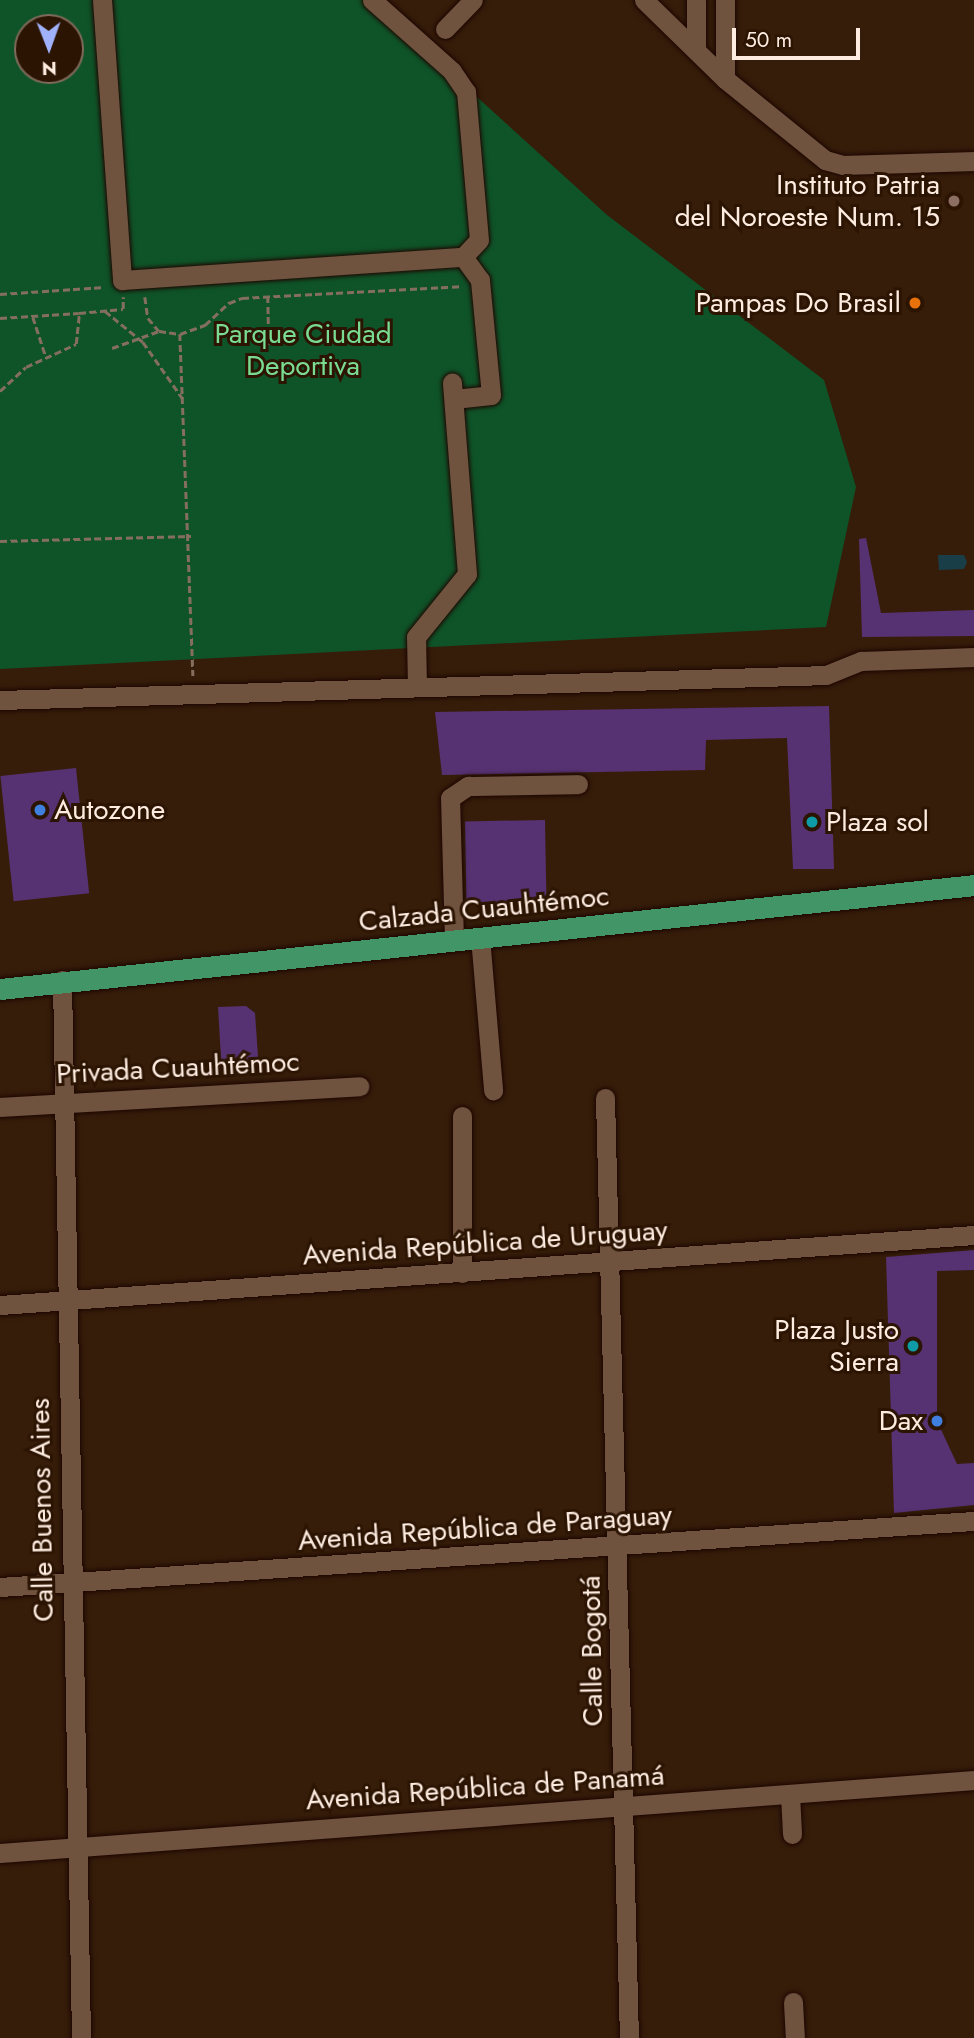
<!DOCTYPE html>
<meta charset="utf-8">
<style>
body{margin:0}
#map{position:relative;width:974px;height:2038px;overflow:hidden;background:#361d0a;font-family:Jost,sans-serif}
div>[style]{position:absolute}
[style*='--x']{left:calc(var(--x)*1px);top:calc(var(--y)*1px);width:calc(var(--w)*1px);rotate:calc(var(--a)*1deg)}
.green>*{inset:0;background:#0f5428}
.water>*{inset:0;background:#1a3e48}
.building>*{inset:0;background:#573272;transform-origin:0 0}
.path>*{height:2.5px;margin-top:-1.25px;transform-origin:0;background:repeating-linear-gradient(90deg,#846e5e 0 7px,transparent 0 10.5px)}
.roads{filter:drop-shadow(0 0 2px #1d0600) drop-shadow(0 0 2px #1d0600)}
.minor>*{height:19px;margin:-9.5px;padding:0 9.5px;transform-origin:9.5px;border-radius:9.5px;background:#70533f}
.major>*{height:21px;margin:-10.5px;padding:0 10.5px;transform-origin:10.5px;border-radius:10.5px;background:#419567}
.dots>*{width:19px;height:19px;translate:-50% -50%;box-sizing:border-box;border:4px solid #2c1402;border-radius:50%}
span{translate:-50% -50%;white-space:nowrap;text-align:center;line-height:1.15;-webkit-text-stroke:6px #2c1402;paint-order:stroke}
.poi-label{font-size:28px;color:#feece1}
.right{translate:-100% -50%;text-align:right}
.left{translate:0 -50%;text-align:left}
.park-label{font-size:28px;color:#79dc92}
.street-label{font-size:28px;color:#feece1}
.north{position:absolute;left:14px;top:14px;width:70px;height:70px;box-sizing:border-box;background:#2c1402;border:2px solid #806a5b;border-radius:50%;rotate:179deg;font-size:19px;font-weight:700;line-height:28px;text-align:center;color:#feece1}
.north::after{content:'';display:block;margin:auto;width:24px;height:32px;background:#a1b2fd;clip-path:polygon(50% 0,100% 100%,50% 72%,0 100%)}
.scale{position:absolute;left:732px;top:28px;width:128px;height:32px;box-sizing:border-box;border:4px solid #feece1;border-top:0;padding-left:9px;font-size:21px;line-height:24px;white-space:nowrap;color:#feece1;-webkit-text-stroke:5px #2c1402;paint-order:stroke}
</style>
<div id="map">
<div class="green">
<i style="clip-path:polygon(evenodd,0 0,370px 0,607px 215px,824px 380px,856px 487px,826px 627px,0 669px,0 0,28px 28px,70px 28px,70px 70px,28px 70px,28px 28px)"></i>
</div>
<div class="water">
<i style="clip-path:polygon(938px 555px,964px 555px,967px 562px,964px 569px,939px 570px)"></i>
</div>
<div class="building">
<i style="clip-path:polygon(866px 538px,881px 613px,974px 610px,974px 636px,862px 637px,859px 539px)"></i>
<i style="clip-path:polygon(829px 706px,834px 869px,793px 869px,787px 738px,706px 740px,705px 770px,442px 775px,435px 712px)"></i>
<i style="left:76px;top:768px;width:126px;height:76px;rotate:84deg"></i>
<i style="left:545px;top:820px;width:83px;height:80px;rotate:89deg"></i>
<i style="clip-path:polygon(246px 1006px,255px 1013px,259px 1071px,222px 1074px,218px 1007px)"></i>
<i style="clip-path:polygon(974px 1250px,974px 1270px,937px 1271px,937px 1421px,957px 1464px,974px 1463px,974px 1505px,894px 1513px,886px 1257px)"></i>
</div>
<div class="path">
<i style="--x:0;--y:294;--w:105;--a:-3.8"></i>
<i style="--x:268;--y:296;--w:51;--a:88.9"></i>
<i style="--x:145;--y:297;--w:21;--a:82"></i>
<i style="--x:148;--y:318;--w:17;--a:50"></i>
<i style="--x:159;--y:331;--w:21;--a:8"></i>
<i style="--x:180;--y:334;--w:27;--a:-20"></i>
<i style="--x:205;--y:325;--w:33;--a:-43"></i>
<i style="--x:229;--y:303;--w:14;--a:-21"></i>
<i style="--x:242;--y:298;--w:219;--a:-3.1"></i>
<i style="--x:105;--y:311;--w:49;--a:39.2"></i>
<i style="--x:143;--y:342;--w:70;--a:54.9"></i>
<i style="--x:33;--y:317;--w:42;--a:72"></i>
<i style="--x:0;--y:318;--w:79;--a:-3.6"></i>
<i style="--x:180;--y:334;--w:342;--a:87.8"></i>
<i style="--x:112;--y:348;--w:50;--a:-19.9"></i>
<i style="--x:0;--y:391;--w:35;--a:-43"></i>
<i style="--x:26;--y:367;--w:55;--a:-24.7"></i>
<i style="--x:76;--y:344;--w:31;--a:-84"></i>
<i style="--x:79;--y:313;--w:44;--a:-5.2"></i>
<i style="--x:123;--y:309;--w:12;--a:-90"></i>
<i style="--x:0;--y:541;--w:191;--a:-1.5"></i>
</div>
<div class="roads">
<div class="minor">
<i style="--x:102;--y:0;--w:281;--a:85.9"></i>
<i style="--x:122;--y:280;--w:342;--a:-3.9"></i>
<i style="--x:463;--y:257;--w:23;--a:-47"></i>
<i style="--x:479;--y:240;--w:149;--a:-95"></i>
<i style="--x:466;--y:92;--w:25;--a:-124"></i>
<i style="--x:452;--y:71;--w:107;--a:-138.4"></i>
<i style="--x:644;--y:0;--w:113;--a:44.3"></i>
<i style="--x:725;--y:79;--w:129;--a:39"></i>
<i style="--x:825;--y:160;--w:19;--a:16"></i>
<i style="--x:843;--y:165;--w:131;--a:-1.7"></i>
<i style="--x:445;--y:29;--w:40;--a:-46"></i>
<i style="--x:696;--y:50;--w:50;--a:-90"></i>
<i style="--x:725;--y:79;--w:79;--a:-90"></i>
<i style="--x:454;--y:399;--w:37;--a:-6"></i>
<i style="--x:491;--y:395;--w:116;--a:-95.5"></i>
<i style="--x:480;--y:280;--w:29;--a:-126"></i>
<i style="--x:417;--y:687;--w:50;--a:-91.1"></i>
<i style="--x:416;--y:637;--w:81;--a:-51"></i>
<i style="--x:467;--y:574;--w:192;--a:-94.5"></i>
<i style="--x:0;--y:700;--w:826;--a:-1.73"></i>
<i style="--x:826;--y:675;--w:38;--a:-22"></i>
<i style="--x:861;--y:661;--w:113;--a:-2"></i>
<i style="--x:480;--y:937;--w:154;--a:85.1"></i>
<i style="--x:454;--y:940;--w:142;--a:-91.6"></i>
<i style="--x:450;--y:798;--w:22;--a:-34"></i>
<i style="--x:468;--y:786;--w:110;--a:-1"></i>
<i style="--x:62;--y:980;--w:1058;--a:88.97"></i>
<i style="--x:605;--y:1098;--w:940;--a:88.54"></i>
<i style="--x:0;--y:1107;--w:360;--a:-3.3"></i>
<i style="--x:462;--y:1273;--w:157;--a:-90"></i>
<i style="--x:0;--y:1305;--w:977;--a:-4.11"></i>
<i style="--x:0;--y:1587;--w:976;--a:-3.88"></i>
<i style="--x:790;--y:1794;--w:40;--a:87.1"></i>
<i style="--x:0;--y:1853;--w:977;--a:-4.29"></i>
<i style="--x:793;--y:2002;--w:36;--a:87"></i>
</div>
<div class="major">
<i style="--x:0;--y:989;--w:980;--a:-6.09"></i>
</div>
</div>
<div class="dots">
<i style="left:954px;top:201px;background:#8d6e63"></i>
<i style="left:915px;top:303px;background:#e8710a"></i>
<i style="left:40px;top:810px;background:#3f7fe0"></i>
<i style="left:812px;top:822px;background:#0f9aa8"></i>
<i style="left:913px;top:1346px;background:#0f9aa8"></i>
<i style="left:937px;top:1421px;background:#3f7fe0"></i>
</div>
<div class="poi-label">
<span class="right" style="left:940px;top:201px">Instituto Patria<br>del Noroeste Num. 15</span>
<span class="right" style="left:901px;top:303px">Pampas Do Brasil</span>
<span class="left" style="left:54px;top:810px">Autozone</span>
<span class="left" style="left:826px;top:822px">Plaza sol</span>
<span class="right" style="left:899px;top:1346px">Plaza Justo<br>Sierra</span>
<span class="right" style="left:923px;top:1421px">Dax</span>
</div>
<div class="park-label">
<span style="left:303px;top:350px">Parque Ciudad<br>Deportiva</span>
</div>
<div class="street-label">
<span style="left:484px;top:909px;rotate:-6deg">Calzada Cuauhtémoc</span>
<span style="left:178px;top:1068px;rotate:-3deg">Privada Cuauhtémoc</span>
<span style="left:485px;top:1243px;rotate:-4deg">Avenida República de Uruguay</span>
<span style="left:42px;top:1510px;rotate:-91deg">Calle Buenos Aires</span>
<span style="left:485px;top:1528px;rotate:-4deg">Avenida República de Paraguay</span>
<span style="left:592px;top:1651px;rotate:-91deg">Calle Bogotá</span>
<span style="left:485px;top:1788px;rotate:-4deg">Avenida República de Panamá</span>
</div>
<div class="north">N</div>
<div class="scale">50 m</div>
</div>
